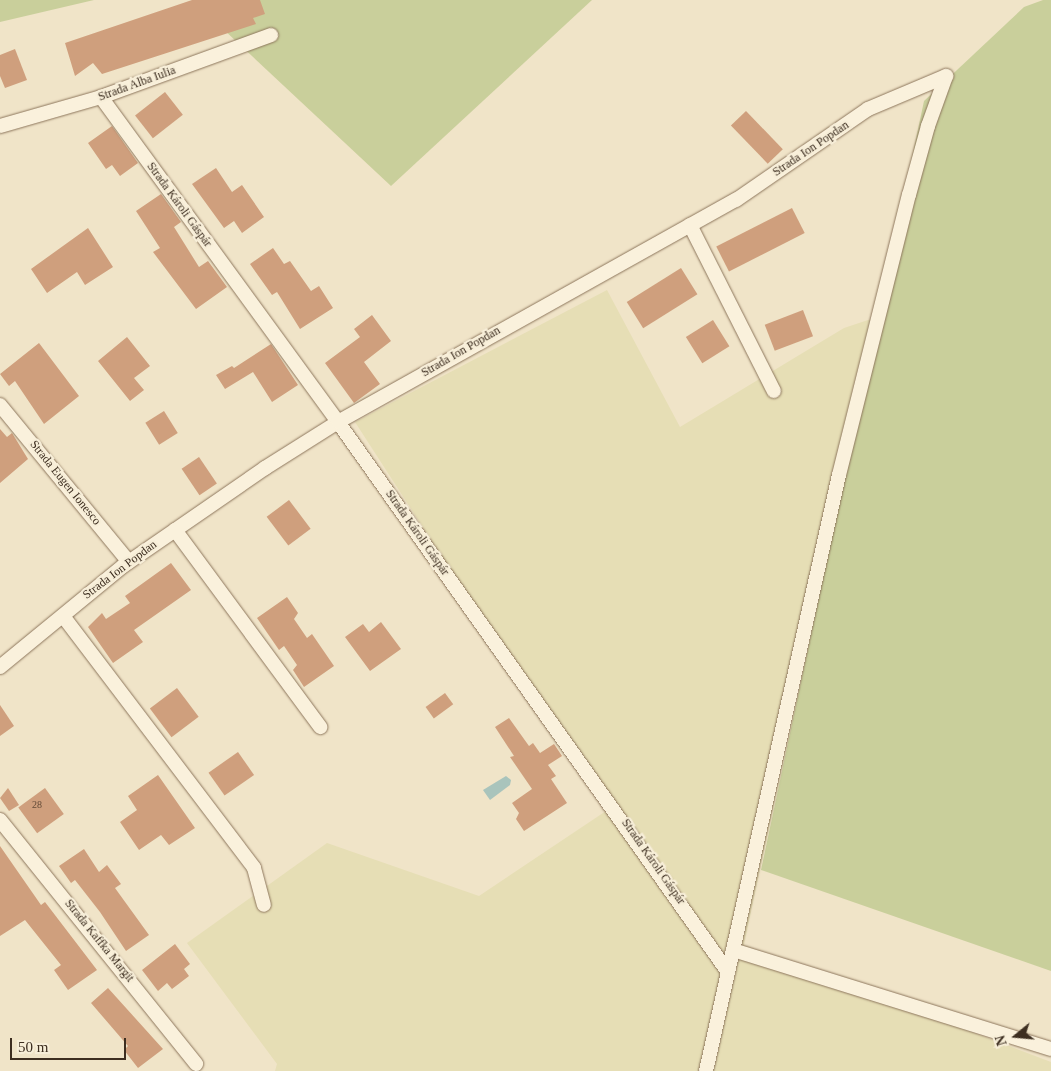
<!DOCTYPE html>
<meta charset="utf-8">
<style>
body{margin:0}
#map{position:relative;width:1051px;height:1071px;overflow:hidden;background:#f0e4c8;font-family:"Times New Roman",serif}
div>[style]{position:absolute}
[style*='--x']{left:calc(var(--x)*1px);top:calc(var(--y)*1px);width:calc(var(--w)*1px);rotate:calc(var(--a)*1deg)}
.farmland>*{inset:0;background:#e6deb5}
.green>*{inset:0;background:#c9cf9b}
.water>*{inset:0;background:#a9c4bc}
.building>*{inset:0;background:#cf9f7d;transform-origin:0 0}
.roads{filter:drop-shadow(0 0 1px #8d765c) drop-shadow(0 0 1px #8d765c)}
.minor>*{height:14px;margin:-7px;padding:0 7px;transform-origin:7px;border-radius:7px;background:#faf1dc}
span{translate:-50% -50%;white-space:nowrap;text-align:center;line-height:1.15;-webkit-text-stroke:4.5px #f7eed8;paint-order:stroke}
.number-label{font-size:10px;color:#624a37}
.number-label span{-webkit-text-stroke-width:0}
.street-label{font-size:12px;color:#3d2e20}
.north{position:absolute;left:991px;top:1011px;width:50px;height:50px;-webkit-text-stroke:4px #f7eed8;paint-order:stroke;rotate:253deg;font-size:14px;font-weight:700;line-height:20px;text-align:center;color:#3d2e20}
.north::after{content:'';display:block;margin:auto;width:18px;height:22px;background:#3d2e20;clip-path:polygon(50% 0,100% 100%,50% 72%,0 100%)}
.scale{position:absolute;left:10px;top:1038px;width:116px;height:22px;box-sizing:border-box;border:2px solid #3d2e20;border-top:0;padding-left:6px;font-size:15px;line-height:18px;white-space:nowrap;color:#3d2e20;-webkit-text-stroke:4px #f7eed8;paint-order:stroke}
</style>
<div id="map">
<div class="farmland">
<i style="clip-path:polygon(924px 101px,744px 945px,1051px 1062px,1051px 1071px,275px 1071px,277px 1064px,187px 943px,327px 843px,479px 896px,606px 811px,355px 422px,607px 290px,680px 427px,844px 328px,877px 317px)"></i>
</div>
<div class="green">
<i style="clip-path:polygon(0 0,94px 0,0 22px)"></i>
<i style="clip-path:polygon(192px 0,592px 0,391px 186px)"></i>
<i style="clip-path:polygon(1043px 0,1051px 0,1051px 971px,761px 870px,924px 101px,1024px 7px)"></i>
</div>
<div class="water">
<i style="clip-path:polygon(506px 776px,511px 780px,510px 785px,490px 800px,483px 790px)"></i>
</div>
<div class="building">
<i style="clip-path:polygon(192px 0,260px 0,265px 14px,253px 18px,256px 24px,102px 74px,93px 63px,75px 76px,65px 43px)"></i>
<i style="clip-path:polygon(15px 49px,27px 80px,5px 88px,0 76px,0 55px)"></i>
<i style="left:165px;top:92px;width:29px;height:38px;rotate:52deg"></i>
<i style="left:746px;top:111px;width:53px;height:21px;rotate:46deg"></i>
<i style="clip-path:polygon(112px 126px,138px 163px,120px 176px,112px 165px,106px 169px,88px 143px)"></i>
<i style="clip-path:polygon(216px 168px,232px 192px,242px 185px,264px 217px,242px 233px,234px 221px,224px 228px,192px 184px)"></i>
<i style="clip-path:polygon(161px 194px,181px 222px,174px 227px,199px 267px,208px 261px,227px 287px,196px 309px,153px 252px,160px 248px,136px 211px)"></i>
<i style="left:792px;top:208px;width:28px;height:85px;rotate:63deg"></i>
<i style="clip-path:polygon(88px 228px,113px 267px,85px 285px,77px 272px,47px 293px,31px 269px)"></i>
<i style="clip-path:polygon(273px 248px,284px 264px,290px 261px,311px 291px,319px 286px,333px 308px,300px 329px,277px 292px,272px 295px,250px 264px)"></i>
<i style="left:681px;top:268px;width:31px;height:64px;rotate:58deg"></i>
<i style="left:803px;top:310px;width:28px;height:41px;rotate:69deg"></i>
<i style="clip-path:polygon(372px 315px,391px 341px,364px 362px,380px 384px,354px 403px,325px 363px,360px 337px,354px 329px)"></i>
<i style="left:713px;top:320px;width:31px;height:32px;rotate:58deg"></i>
<i style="clip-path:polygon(127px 337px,150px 366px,134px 378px,144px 390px,130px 401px,98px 361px)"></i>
<i style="clip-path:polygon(39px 343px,79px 396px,44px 424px,15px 381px,9px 386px,0 374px)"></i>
<i style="clip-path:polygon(271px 344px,298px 385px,272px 402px,253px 372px,225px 389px,216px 375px,232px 366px,234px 368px)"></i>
<i style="left:164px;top:411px;width:26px;height:22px;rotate:58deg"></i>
<i style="clip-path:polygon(0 429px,7px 437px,12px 433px,28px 459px,0 483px)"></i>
<i style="left:199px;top:457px;width:32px;height:21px;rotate:56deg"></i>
<i style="left:289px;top:500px;width:36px;height:28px;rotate:53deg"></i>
<i style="clip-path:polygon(171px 563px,191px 590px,134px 630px,143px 642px,113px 663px,88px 627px,102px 613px,106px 619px,130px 603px,125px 596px)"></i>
<i style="clip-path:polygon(287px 597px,298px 613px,294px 619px,307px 638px,312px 634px,334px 666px,304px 687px,293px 670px,297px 665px,284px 646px,279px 650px,257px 618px)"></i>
<i style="clip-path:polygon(381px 622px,401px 649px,370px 671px,345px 637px,363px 624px,369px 632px)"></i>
<i style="left:177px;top:688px;width:36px;height:34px;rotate:53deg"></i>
<i style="left:445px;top:693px;width:14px;height:24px;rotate:54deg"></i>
<i style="clip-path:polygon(0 705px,14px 726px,0 736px)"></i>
<i style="clip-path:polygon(509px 718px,529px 746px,533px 743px,540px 753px,554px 744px,562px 756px,548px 765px,556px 776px,551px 779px,567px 803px,524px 831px,516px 819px,519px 813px,512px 803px,532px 789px,510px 757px,514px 756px,495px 727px)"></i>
<i style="left:238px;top:752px;width:28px;height:36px;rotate:55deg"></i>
<i style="clip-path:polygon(158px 775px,195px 828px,169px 845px,161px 835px,139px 850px,120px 822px,137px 810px,128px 796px)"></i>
<i style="clip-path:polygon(8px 788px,19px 805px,9px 811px,0 798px)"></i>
<i style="left:45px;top:788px;width:32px;height:33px;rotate:54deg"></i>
<i style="clip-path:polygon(0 846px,41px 905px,45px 902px,97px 970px,68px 990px,54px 970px,61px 965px,25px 920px,0 936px)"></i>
<i style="clip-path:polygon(84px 849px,99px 872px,107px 865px,121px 884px,115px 888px,149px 935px,126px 951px,100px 912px,75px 880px,71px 883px,59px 866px)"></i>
<i style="clip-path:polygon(175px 944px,190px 964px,184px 969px,189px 976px,172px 989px,167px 983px,158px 991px,142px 970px)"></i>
<i style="clip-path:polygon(108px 988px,163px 1049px,138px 1068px,124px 1050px,128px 1046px,91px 1003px)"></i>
</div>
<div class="roads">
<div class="minor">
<i style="--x:101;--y:97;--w:402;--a:53.9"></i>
<i style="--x:338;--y:422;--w:674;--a:54.66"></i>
<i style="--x:0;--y:126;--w:105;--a:-16"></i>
<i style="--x:101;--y:97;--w:181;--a:-20"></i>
<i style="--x:690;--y:225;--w:186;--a:63.2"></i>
<i style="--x:0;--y:405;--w:203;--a:50.6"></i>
<i style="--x:175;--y:530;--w:245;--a:53.6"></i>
<i style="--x:63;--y:616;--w:316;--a:52.8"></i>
<i style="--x:254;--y:868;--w:38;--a:75"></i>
<i style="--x:0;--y:667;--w:159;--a:-39.4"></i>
<i style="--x:123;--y:566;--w:173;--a:-34.6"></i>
<i style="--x:265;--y:468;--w:86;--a:-32.2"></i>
<i style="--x:338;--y:422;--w:456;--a:-29.2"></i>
<i style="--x:736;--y:200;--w:160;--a:-34.6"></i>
<i style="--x:868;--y:109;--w:85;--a:-22.9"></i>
<i style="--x:0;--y:820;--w:313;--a:51.2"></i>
<i style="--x:733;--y:950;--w:333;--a:17.3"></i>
<i style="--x:706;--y:1071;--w:611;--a:-77.42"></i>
<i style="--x:839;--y:475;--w:289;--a:-76"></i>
<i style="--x:909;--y:195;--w:72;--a:-74.6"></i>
<i style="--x:928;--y:126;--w:53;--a:-70.2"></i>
</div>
</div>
<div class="number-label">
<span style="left:37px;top:805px">28</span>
</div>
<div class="street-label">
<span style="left:137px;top:84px;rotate:-20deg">Strada Alba Iulia</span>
<span style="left:811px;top:149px;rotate:-34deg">Strada Ion Popdan</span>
<span style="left:179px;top:205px;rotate:54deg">Strada Károli Gáspár</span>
<span style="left:461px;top:352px;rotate:-30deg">Strada Ion Popdan</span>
<span style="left:65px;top:483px;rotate:51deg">Strada Eugen Ionesco</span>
<span style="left:417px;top:533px;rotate:55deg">Strada Károli Gáspár</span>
<span style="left:120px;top:570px;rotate:-37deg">Strada Ion Popdan</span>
<span style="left:653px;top:862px;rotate:55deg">Strada Károli Gáspár</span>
<span style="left:99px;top:941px;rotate:51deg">Strada Kaffka Margit</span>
</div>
<div class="north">N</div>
<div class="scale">50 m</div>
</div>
